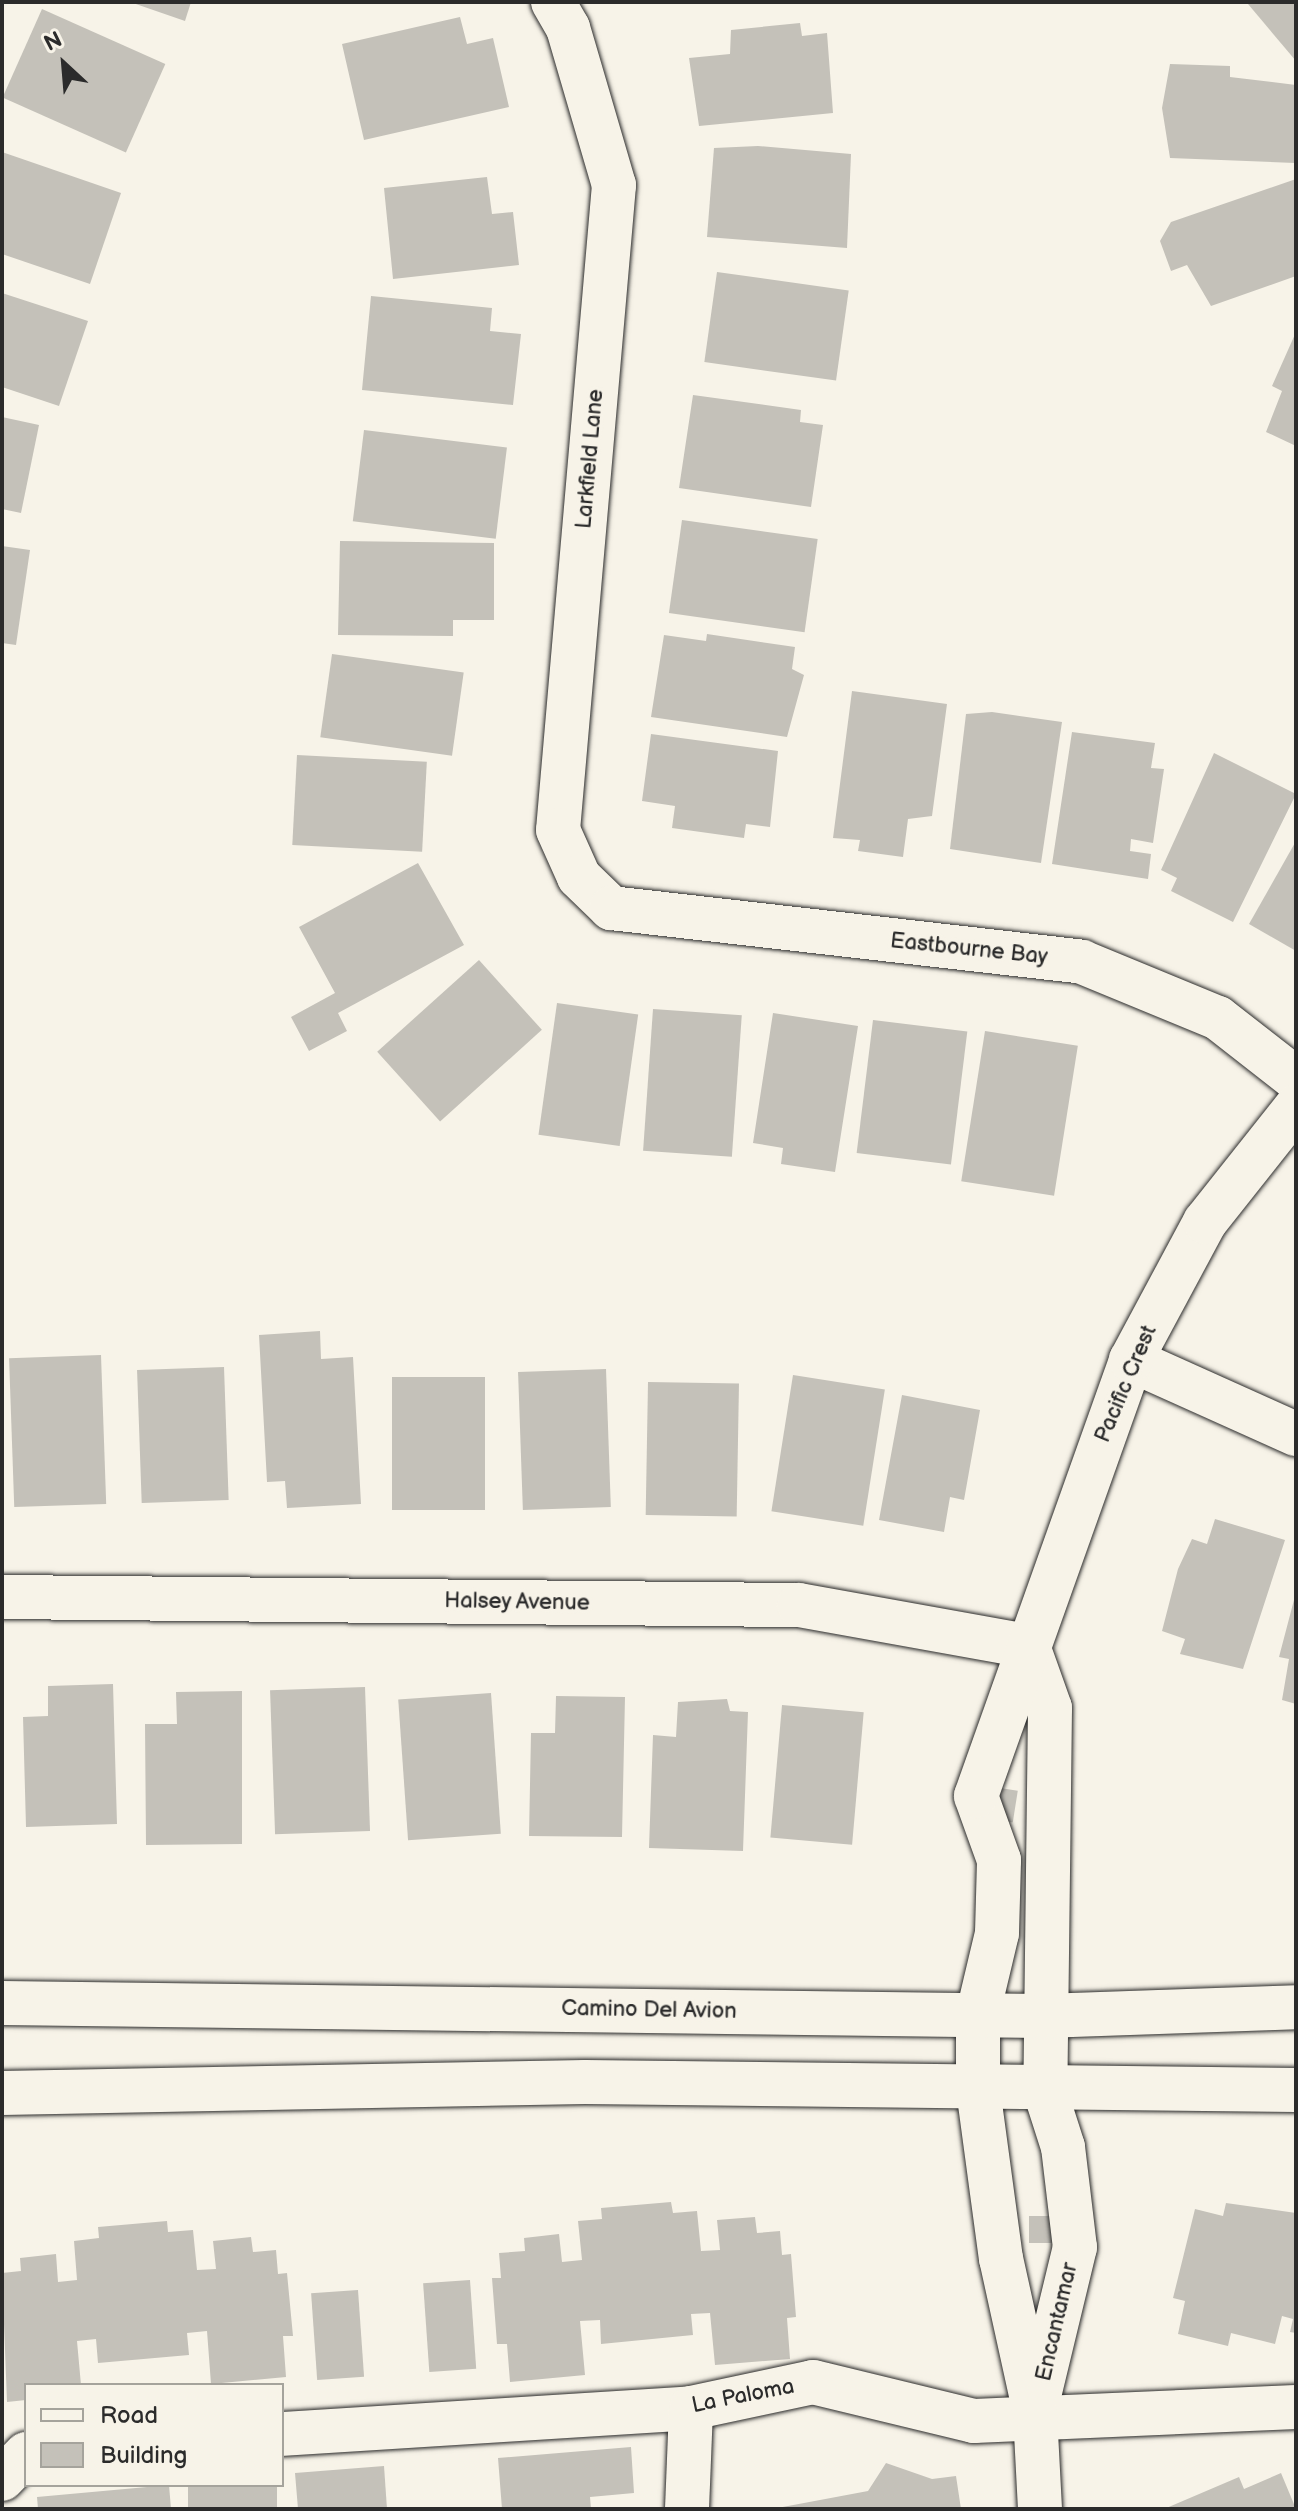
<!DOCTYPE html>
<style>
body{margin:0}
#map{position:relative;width:1298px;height:2511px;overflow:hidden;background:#f7f3e8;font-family:"Balsamiq Sans",sans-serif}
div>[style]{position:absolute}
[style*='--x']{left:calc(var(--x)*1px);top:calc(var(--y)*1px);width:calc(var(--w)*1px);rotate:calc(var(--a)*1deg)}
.building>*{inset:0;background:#c4c1b9;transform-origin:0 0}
.roads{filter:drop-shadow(0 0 2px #2b2b2b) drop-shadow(0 0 2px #2b2b2b)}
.minor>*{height:44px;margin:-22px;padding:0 22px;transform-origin:22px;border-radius:22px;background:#f7f3e8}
.major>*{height:44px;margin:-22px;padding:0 22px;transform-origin:22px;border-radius:22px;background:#f7f3e8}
span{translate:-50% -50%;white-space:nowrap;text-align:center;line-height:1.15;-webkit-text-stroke:7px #f7f3e8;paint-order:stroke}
.street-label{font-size:22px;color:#2b2b2b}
.frame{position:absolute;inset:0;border:4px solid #2b2b2b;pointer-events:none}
.legend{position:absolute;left:24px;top:2383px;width:260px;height:104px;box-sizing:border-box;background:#f7f3e8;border:2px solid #a5a39c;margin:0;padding:10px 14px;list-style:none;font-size:24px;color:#2b2b2b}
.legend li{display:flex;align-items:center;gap:16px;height:40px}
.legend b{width:40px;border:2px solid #a5a39c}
.north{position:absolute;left:24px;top:24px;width:80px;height:80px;-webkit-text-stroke:6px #f7f3e8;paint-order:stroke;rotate:334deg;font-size:22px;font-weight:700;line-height:32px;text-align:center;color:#2b2b2b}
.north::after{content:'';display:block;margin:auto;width:28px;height:36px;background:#2b2b2b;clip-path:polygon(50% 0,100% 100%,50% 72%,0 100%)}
</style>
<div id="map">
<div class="building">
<i style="clip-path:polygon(130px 2px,191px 2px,185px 21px)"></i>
<i style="clip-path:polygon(1296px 2px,1296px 61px,1248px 4px)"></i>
<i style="left:42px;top:9px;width:135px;height:97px;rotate:24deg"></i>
<i style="clip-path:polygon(460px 17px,467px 44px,493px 38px,509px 107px,364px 140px,342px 44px)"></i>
<i style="clip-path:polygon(800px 23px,802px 36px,827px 33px,833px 113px,699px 126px,689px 58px,730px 54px,731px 30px)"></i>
<i style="clip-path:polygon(1170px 64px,1230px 66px,1230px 77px,1296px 85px,1295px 163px,1170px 158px,1162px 108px)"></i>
<i style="clip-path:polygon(758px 146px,851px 154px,847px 248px,707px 237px,714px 148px)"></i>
<i style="clip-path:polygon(2px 152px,121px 193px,90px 284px,2px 254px)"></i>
<i style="clip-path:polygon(487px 177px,492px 214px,513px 212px,519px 265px,393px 279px,384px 188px)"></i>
<i style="clip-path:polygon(1296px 179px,1296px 276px,1211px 306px,1187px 265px,1171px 271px,1160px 241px,1171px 222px)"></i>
<i style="left:717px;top:272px;width:133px;height:91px;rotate:8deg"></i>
<i style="clip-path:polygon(2px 293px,88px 321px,59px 406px,2px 387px)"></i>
<i style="clip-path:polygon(371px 296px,492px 308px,490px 331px,521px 334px,513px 405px,362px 390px)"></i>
<i style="clip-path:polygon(1296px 332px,1296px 446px,1266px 432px,1282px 391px,1272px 386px)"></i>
<i style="clip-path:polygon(693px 395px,801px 410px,800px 422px,823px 425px,811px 507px,679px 488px)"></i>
<i style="clip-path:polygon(2px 417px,39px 425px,21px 513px,2px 509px)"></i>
<i style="left:364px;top:430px;width:144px;height:92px;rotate:7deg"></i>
<i style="left:682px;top:520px;width:137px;height:94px;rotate:8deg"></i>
<i style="clip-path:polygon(340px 541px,494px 543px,494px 620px,453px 620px,453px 636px,338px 635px)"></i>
<i style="clip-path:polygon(2px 546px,30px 550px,16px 645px,2px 643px)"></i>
<i style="clip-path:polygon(707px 634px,795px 647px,792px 669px,804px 675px,787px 737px,651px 717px,664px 635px,706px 641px)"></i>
<i style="left:332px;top:654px;width:133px;height:84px;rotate:8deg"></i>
<i style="clip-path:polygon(852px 691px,947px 704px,932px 816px,908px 819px,903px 857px,858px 851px,860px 840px,833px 838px)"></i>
<i style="clip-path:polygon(992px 712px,1062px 722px,1041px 863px,950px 849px,966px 714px)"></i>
<i style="clip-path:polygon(1072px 732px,1155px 743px,1151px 768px,1164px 769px,1153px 843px,1131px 839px,1130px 851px,1151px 854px,1148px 879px,1052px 864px)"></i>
<i style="clip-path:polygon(651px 734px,778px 751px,770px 827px,746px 824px,744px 838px,672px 828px,675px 806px,642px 801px)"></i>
<i style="clip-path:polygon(1214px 753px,1296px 794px,1233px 922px,1171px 891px,1177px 878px,1161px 870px)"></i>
<i style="left:297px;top:755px;width:130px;height:90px;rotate:3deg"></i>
<i style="clip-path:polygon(1296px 841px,1296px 951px,1249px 924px)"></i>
<i style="clip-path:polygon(418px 863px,464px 945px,338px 1013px,347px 1031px,309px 1051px,291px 1017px,335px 993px,299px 927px)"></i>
<i style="left:479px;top:960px;width:94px;height:137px;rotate:48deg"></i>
<i style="left:557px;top:1003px;width:82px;height:133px;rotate:8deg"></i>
<i style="left:653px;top:1009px;width:89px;height:142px;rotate:4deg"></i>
<i style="clip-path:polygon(773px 1013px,858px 1026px,835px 1172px,781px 1164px,783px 1148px,753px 1143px)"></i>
<i style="left:873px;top:1020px;width:95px;height:134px;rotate:7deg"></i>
<i style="left:985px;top:1031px;width:94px;height:152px;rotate:9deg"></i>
<i style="clip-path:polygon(320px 1331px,321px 1359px,353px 1357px,361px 1504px,287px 1508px,285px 1481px,267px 1482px,259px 1335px)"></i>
<i style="left:101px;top:1355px;width:149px;height:92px;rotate:88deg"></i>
<i style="left:224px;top:1367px;width:133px;height:87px;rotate:88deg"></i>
<i style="left:606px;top:1369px;width:138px;height:88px;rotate:88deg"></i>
<i style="left:793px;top:1375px;width:93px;height:138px;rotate:9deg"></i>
<i style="left:485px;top:1377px;width:133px;height:93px;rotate:90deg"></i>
<i style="left:648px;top:1382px;width:91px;height:133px;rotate:1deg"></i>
<i style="clip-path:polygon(902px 1395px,980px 1410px,964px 1500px,950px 1497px,944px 1532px,879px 1520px)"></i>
<i style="clip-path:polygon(1215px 1519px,1285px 1540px,1243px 1669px,1180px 1654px,1185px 1639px,1162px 1631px,1178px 1569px,1192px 1539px,1207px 1544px)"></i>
<i style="clip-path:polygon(1295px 1596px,1296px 1596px,1296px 1704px,1282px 1700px,1289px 1659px,1279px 1657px)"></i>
<i style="clip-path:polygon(113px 1684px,117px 1824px,26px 1827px,23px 1717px,48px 1716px,48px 1686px)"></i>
<i style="left:365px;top:1687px;width:144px;height:95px;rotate:88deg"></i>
<i style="clip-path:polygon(242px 1691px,242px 1844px,146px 1845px,145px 1724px,177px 1724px,176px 1692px)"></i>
<i style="left:491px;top:1693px;width:141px;height:93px;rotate:86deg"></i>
<i style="clip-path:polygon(556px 1696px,625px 1697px,622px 1837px,529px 1836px,531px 1733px,555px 1733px)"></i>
<i style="clip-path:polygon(727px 1699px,730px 1711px,748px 1712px,743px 1851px,649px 1848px,653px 1735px,676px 1737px,678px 1702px)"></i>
<i style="left:782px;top:1705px;width:82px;height:133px;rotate:5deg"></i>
<i style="left:1000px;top:1788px;width:18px;height:32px;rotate:9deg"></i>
<i style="clip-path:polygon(671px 2202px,673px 2213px,697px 2211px,701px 2251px,720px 2250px,717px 2220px,755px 2217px,757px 2233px,780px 2231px,782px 2255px,791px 2254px,796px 2317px,787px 2318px,790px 2359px,715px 2365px,710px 2313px,691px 2314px,693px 2335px,601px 2344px,600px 2320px,580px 2321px,585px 2375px,510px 2382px,507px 2344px,497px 2344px,492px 2278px,501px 2278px,499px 2253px,525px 2251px,524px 2238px,559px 2234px,562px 2262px,582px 2260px,578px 2221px,602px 2219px,601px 2208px)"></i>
<i style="clip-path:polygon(1226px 2203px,1296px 2213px,1296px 2333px,1290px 2332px,1293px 2319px,1282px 2316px,1275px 2344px,1231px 2333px,1228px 2346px,1178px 2334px,1185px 2301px,1173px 2298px,1195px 2209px,1223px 2216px)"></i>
<i style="left:1029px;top:2216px;width:23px;height:27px"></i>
<i style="clip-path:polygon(167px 2221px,168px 2232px,193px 2230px,197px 2270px,216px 2269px,213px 2241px,251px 2237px,253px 2252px,276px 2250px,278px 2274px,287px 2273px,293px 2336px,283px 2336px,286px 2377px,211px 2384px,207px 2331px,187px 2333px,189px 2355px,98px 2363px,96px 2339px,77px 2341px,81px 2385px,26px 2385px,26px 2400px,7px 2402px,2px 2273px,21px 2271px,20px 2258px,56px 2254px,58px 2282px,77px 2280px,74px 2241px,99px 2238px,98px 2227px)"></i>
<i style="left:470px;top:2280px;width:89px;height:47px;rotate:86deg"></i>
<i style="left:358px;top:2290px;width:87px;height:47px;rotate:86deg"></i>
<i style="clip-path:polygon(631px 2447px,634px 2493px,590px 2497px,591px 2509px,502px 2509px,498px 2458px)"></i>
<i style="clip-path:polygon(886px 2463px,932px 2479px,956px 2476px,961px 2509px,772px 2509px,868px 2491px)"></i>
<i style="clip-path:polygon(384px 2466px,387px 2509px,298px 2509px,295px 2473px)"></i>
<i style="clip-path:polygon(1281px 2473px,1296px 2509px,1164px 2509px,1239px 2477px,1244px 2489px)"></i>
<i style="clip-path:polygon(169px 2485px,171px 2509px,38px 2509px,37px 2497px)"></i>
<i style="left:188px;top:2485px;width:89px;height:24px"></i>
</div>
<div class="roads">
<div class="minor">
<i style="--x:553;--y:2;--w:30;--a:60"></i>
<i style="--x:568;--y:28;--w:164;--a:73.7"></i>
<i style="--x:614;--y:185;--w:647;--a:94.96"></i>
<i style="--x:558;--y:830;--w:51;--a:65.9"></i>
<i style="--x:579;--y:877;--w:45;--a:44.1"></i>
<i style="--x:611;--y:908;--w:474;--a:6.5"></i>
<i style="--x:1082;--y:962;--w:147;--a:22.4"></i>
<i style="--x:1218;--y:1018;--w:99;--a:38"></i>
<i style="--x:1131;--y:1360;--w:181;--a:24.2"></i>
<i style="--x:2;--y:1597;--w:797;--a:0.58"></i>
<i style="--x:799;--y:1605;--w:233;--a:10.2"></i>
<i style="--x:1028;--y:1646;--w:66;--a:70.5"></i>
<i style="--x:1050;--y:1708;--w:383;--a:90.7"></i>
<i style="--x:1045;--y:2091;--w:59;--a:72.2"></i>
<i style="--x:1063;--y:2147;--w:101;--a:83.2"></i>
<i style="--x:1075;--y:2247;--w:162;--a:103.6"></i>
<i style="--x:282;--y:2434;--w:410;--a:-3.6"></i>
<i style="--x:691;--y:2408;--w:125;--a:-12"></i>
<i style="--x:813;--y:2382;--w:166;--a:13.6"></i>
<i style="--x:974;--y:2421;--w:322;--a:-2.5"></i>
<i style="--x:2;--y:2479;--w:35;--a:-46"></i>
<i style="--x:687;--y:2509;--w:101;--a:-87.7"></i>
<i style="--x:1040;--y:2509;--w:96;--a:-93"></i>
<i style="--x:1035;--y:2413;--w:158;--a:-102.4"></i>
<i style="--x:1001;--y:2259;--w:173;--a:-97.7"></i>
<i style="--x:978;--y:2088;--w:75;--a:-90"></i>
<i style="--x:978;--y:2013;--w:82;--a:-76.6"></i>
<i style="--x:997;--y:1933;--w:73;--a:-88.4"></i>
<i style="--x:999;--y:1860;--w:68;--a:-109.8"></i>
<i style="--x:976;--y:1796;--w:463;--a:-70.4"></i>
<i style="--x:1131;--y:1360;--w:157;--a:-61.8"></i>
<i style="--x:1205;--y:1222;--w:147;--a:-51.6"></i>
</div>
<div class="major">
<i style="--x:2;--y:2003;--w:1041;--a:0.72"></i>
<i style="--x:1043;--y:2016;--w:253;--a:-2"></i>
<i style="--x:2;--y:2093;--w:583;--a:-1.08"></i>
<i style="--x:585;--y:2082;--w:711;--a:0.64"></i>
</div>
</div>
<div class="street-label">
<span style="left:590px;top:459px;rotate:-85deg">Larkfield Lane</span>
<span style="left:969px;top:949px;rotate:6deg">Eastbourne Bay</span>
<span style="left:1126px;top:1384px;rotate:-67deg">Pacific Crest</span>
<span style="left:517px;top:1602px;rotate:1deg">Halsey Avenue</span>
<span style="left:649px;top:2010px;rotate:1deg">Camino Del Avion</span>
<span style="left:1057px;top:2322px;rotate:-77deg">Encantamar</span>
<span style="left:743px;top:2396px;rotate:-11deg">La Paloma</span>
</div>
<div class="frame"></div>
<ul class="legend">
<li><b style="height:10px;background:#f7f3e8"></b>Road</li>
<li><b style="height:22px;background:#c4c1b9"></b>Building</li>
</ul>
<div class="north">N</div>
</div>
